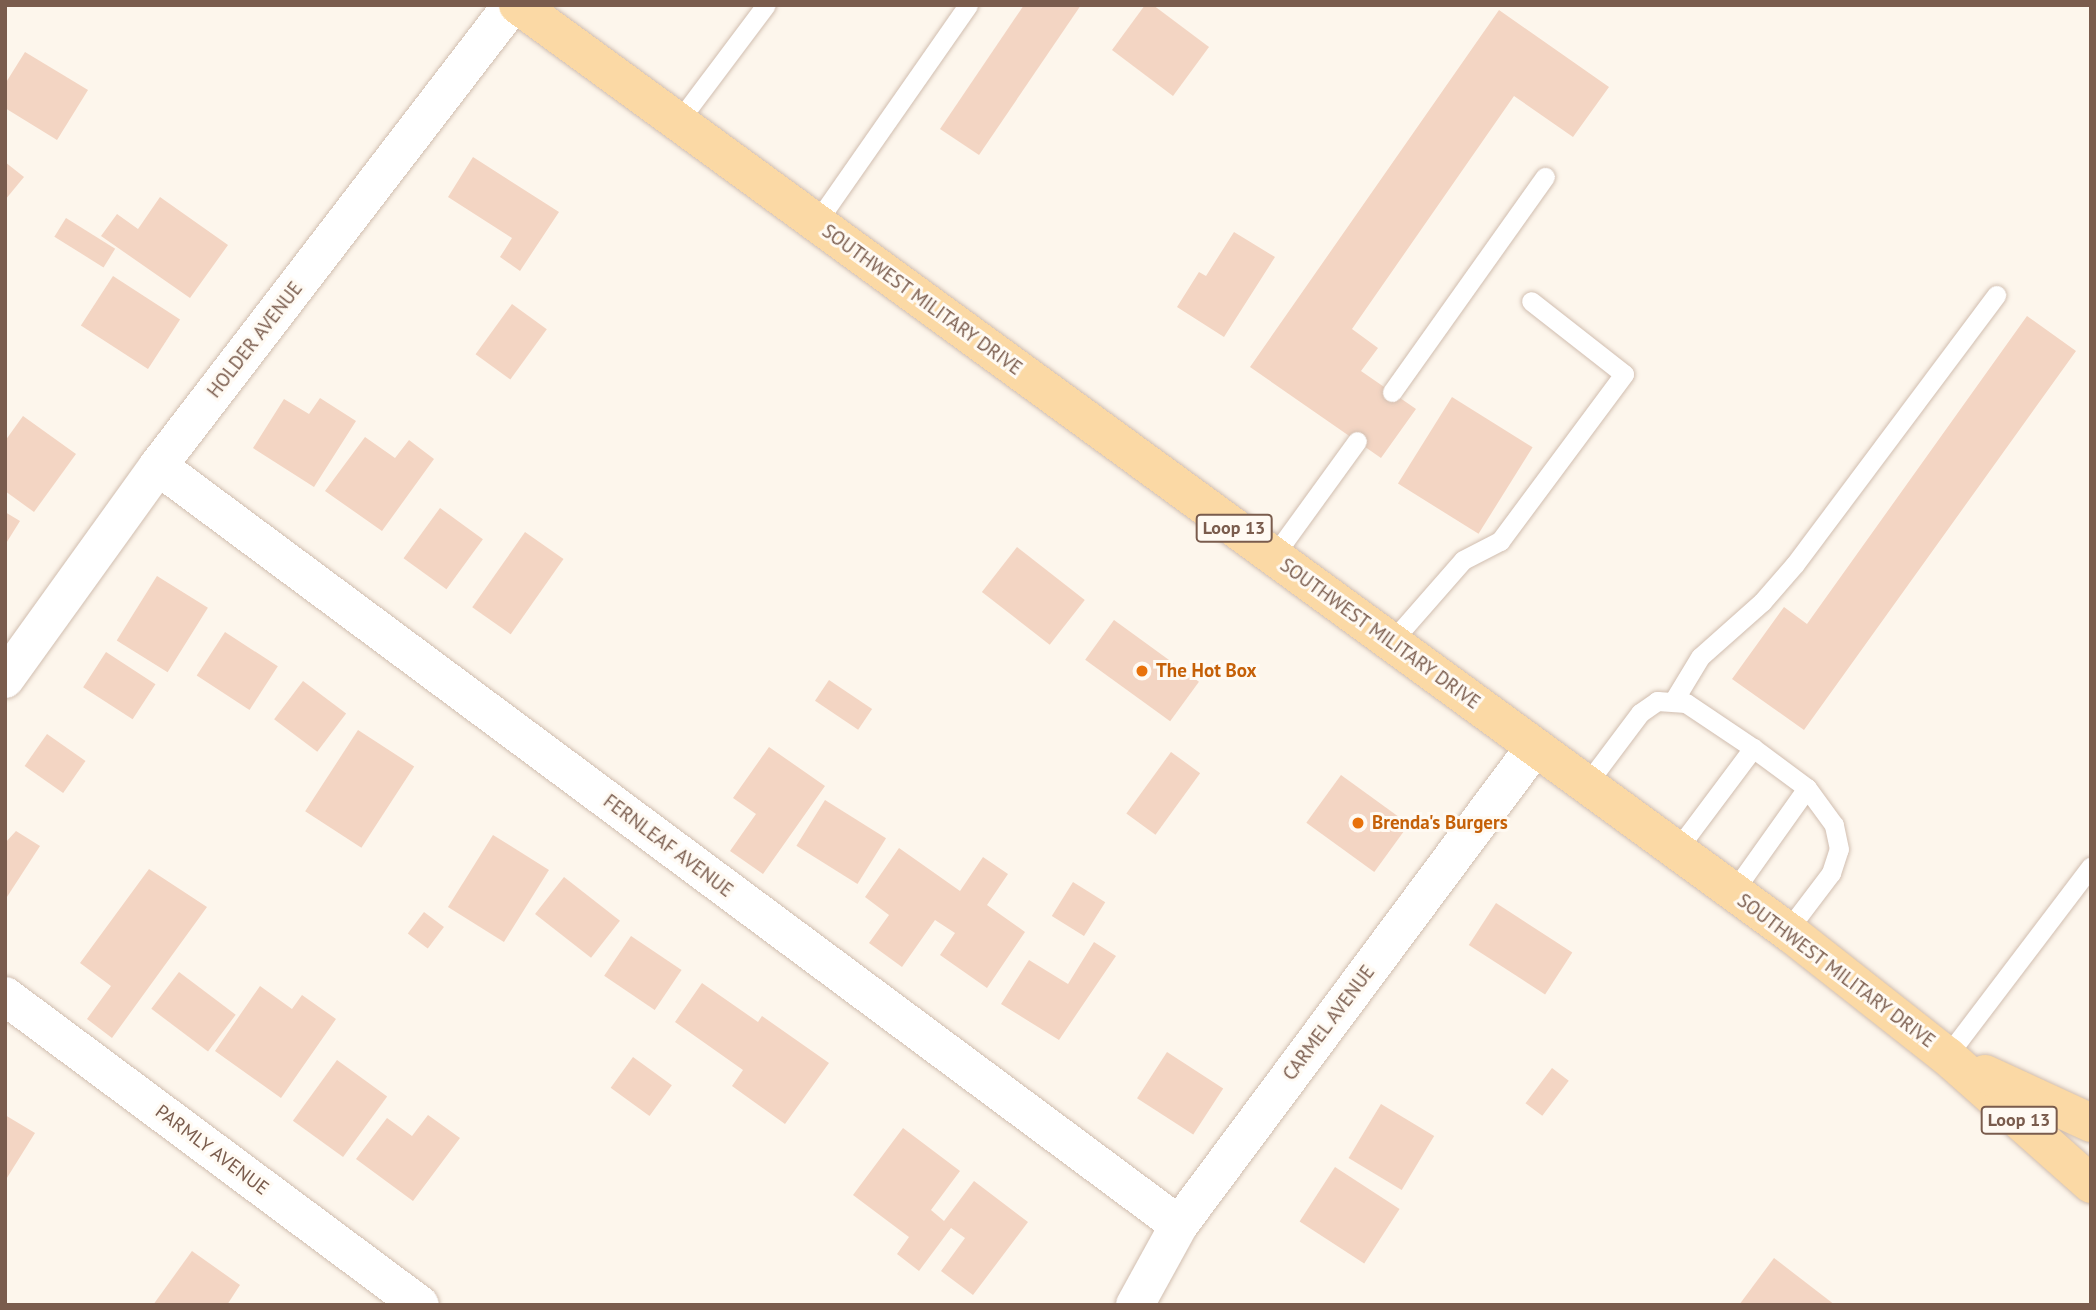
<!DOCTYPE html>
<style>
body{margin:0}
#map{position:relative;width:2096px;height:1310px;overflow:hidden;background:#fdf6ec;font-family:"PT Sans",sans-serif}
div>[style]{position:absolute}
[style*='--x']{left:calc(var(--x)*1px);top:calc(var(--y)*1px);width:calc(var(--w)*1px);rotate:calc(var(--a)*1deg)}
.building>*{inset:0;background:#f3d5c3;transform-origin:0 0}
.roads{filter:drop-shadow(0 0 2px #d1beb0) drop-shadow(0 0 2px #d1beb0)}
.service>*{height:19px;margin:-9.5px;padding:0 9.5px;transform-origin:9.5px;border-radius:9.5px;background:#fff}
.minor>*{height:38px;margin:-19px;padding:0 19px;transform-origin:19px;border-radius:19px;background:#fff}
.primary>*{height:38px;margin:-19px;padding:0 19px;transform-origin:19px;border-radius:19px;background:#fbd9a5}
.dots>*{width:19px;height:19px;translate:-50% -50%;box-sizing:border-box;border:4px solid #fffaf3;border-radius:50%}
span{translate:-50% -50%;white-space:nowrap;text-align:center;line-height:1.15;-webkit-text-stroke:6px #fffaf3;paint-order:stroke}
.shield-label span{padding:2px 5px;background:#fffaf3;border:2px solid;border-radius:5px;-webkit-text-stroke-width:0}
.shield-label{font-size:18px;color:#7a5c4d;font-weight:700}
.street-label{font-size:19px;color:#7a5c4d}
.food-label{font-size:19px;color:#c56008;font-weight:700}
.left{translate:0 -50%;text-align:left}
.frame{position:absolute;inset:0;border:7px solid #7a5c4d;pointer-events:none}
</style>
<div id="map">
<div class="building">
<i style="clip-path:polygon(1024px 5px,1081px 5px,979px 155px,940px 129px)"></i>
<i style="clip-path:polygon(1145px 5px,1153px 5px,1209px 47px,1173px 96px,1112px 50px)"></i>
<i style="clip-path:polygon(1499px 10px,1609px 87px,1573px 137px,1514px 96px,1352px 329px,1378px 348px,1361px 371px,1416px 409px,1381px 458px,1250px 367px)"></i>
<i style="clip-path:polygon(25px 52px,88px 90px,57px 140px,5px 108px,5px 84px)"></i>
<i style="clip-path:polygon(473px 157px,559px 212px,520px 271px,500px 257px,512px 238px,448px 197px)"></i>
<i style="clip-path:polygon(5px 162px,24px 177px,5px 200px)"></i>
<i style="clip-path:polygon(160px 197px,228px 245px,190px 298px,101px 236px,117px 214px,138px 229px)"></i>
<i style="left:66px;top:218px;width:58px;height:22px;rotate:32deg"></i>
<i style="clip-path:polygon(1234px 232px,1275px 257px,1224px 337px,1177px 307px,1199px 272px,1206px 276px)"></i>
<i style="left:113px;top:276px;width:80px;height:59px;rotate:33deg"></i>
<i style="left:512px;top:304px;width:43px;height:62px;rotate:36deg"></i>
<i style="clip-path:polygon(2027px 316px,2076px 351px,1804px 730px,1732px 679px,1784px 607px,1807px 624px)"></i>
<i style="left:1452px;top:397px;width:95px;height:102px;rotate:32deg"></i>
<i style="clip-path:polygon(320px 398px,356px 421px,314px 487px,253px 448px,284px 399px,309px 414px)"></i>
<i style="clip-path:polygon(23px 416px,76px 454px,34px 512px,5px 491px,5px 441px)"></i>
<i style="clip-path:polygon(365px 437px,395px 458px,409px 440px,434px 459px,382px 531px,325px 491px)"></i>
<i style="left:440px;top:508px;width:53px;height:62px;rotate:36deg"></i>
<i style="clip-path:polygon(5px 512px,20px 521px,5px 545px)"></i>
<i style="left:525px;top:532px;width:47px;height:92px;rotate:35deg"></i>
<i style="left:1017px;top:547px;width:86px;height:57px;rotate:38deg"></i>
<i style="left:157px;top:576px;width:60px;height:76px;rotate:32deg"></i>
<i style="left:1114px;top:620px;width:105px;height:49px;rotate:36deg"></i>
<i style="left:225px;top:632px;width:63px;height:52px;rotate:33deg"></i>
<i style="left:106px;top:652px;width:59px;height:42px;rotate:33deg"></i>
<i style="left:829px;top:680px;width:52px;height:25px;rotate:34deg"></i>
<i style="left:303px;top:681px;width:54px;height:48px;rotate:37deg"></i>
<i style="left:358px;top:730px;width:67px;height:97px;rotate:33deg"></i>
<i style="left:47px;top:734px;width:47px;height:39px;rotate:35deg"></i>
<i style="clip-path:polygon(769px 747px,825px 786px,763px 874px,730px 851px,756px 814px,733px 798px)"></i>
<i style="left:1171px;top:752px;width:36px;height:76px;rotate:36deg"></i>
<i style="left:1341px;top:775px;width:84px;height:59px;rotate:36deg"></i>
<i style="left:825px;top:800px;width:72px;height:54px;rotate:32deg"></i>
<i style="clip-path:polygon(16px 831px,40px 846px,5px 900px,5px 843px)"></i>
<i style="left:493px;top:835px;width:66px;height:85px;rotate:32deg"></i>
<i style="clip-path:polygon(899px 848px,960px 891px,983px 857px,1008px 874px,987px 905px,1025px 932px,987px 988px,940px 955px,955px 933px,935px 920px,902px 967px,869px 943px,889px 915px,865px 897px)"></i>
<i style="clip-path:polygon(149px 869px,207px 907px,112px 1038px,87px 1019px,111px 986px,80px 963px)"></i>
<i style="left:564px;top:877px;width:71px;height:47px;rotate:38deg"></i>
<i style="left:1073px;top:882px;width:38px;height:40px;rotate:32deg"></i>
<i style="left:1496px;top:903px;width:91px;height:50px;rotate:33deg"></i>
<i style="left:424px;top:912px;width:25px;height:27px;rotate:37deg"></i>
<i style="left:631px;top:936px;width:61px;height:48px;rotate:34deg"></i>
<i style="clip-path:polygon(1094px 942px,1116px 956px,1059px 1040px,1001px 1004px,1029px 960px,1068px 984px)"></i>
<i style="left:179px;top:972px;width:71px;height:46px;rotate:37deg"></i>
<i style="clip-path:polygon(702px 983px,758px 1022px,762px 1016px,829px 1063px,785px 1124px,732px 1086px,743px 1070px,675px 1022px)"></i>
<i style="clip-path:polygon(260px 986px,292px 1009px,302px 995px,336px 1019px,281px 1098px,215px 1051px)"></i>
<i style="left:1167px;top:1052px;width:67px;height:55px;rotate:33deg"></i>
<i style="left:633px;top:1057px;width:48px;height:38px;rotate:36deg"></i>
<i style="left:337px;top:1060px;width:62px;height:75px;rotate:36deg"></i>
<i style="left:1552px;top:1068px;width:21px;height:44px;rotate:37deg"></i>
<i style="left:1381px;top:1104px;width:62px;height:63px;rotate:31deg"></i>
<i style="clip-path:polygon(5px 1115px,35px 1133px,5px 1181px)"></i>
<i style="clip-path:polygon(428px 1115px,460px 1138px,413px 1201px,356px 1159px,387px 1118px,412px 1136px)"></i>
<i style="clip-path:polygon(903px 1128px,960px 1171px,931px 1210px,944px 1221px,974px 1181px,1028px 1222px,973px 1295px,941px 1271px,965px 1238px,951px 1228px,919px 1271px,897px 1254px,909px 1237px,853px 1195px)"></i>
<i style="left:1335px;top:1167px;width:77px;height:65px;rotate:33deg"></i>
<i style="clip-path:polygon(192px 1251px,240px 1285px,227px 1305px,153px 1305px)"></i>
<i style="clip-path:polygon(1774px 1258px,1835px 1305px,1739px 1305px)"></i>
</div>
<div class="roads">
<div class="service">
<i style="--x:678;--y:122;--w:146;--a:-53.1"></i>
<i style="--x:816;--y:223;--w:266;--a:-55.1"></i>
<i style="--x:1392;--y:392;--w:264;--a:-54.6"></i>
<i style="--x:1273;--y:557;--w:143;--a:-54.1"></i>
<i style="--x:1393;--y:640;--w:106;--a:-48.8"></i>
<i style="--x:1463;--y:560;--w:42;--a:-27.2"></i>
<i style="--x:1500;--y:541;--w:208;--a:-53.4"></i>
<i style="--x:1624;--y:374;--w:118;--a:-141.9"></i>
<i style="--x:1674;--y:700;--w:50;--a:-58.8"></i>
<i style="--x:1700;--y:657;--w:83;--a:-41.6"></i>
<i style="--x:1762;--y:602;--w:50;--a:-49"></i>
<i style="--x:1795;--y:564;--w:336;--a:-53.2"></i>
<i style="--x:1586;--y:785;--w:90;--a:-53.1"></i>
<i style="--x:1640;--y:713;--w:21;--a:-35"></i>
<i style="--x:1657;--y:701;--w:29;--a:4"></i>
<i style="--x:1686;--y:703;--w:81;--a:33.9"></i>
<i style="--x:1753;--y:748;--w:67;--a:36.5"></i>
<i style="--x:1807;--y:788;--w:128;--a:125.4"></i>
<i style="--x:1676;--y:851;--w:129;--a:-53.2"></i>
<i style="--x:1787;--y:931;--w:73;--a:-52.8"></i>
<i style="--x:1831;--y:873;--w:25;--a:-72"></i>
<i style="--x:1839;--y:849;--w:25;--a:-102"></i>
<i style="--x:1834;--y:825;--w:46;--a:-126.1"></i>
<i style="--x:1947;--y:1056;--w:238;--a:-52.8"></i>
</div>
<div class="minor">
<i style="--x:158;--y:466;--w:1272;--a:36.63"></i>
<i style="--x:5;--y:679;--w:262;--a:-54.3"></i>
<i style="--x:158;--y:466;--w:581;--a:-52.48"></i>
<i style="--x:5;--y:996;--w:517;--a:36.67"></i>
<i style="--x:1135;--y:1305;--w:91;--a:-61.2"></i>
<i style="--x:1179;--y:1225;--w:595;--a:-53.34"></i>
</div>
<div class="primary">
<i style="--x:518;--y:5;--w:1578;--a:36.11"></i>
<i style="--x:1793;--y:935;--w:196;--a:38.2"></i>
<i style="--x:1947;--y:1056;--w:193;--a:41.6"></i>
<i style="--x:1985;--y:1074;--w:117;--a:24.8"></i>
</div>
</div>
<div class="dots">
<i style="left:1142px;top:671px;background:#e8710a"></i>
<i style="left:1358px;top:823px;background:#e8710a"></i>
</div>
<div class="shield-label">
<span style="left:1234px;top:528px">Loop 13</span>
<span style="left:2019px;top:1120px">Loop 13</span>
</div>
<div class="street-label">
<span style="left:922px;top:300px;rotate:36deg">SOUTHWEST MILITARY DRIVE</span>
<span style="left:255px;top:340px;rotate:-52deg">HOLDER AVENUE</span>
<span style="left:1380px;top:634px;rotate:36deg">SOUTHWEST MILITARY DRIVE</span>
<span style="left:668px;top:846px;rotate:37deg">FERNLEAF AVENUE</span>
<span style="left:1836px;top:971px;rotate:37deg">SOUTHWEST MILITARY DRIVE</span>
<span style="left:1329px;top:1023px;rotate:-53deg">CARMEL AVENUE</span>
<span style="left:212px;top:1150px;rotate:37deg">PARMLY AVENUE</span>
</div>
<div class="food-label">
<span class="left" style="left:1156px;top:671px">The Hot Box</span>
<span class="left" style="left:1372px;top:823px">Brenda's Burgers</span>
</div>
<div class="frame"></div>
</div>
